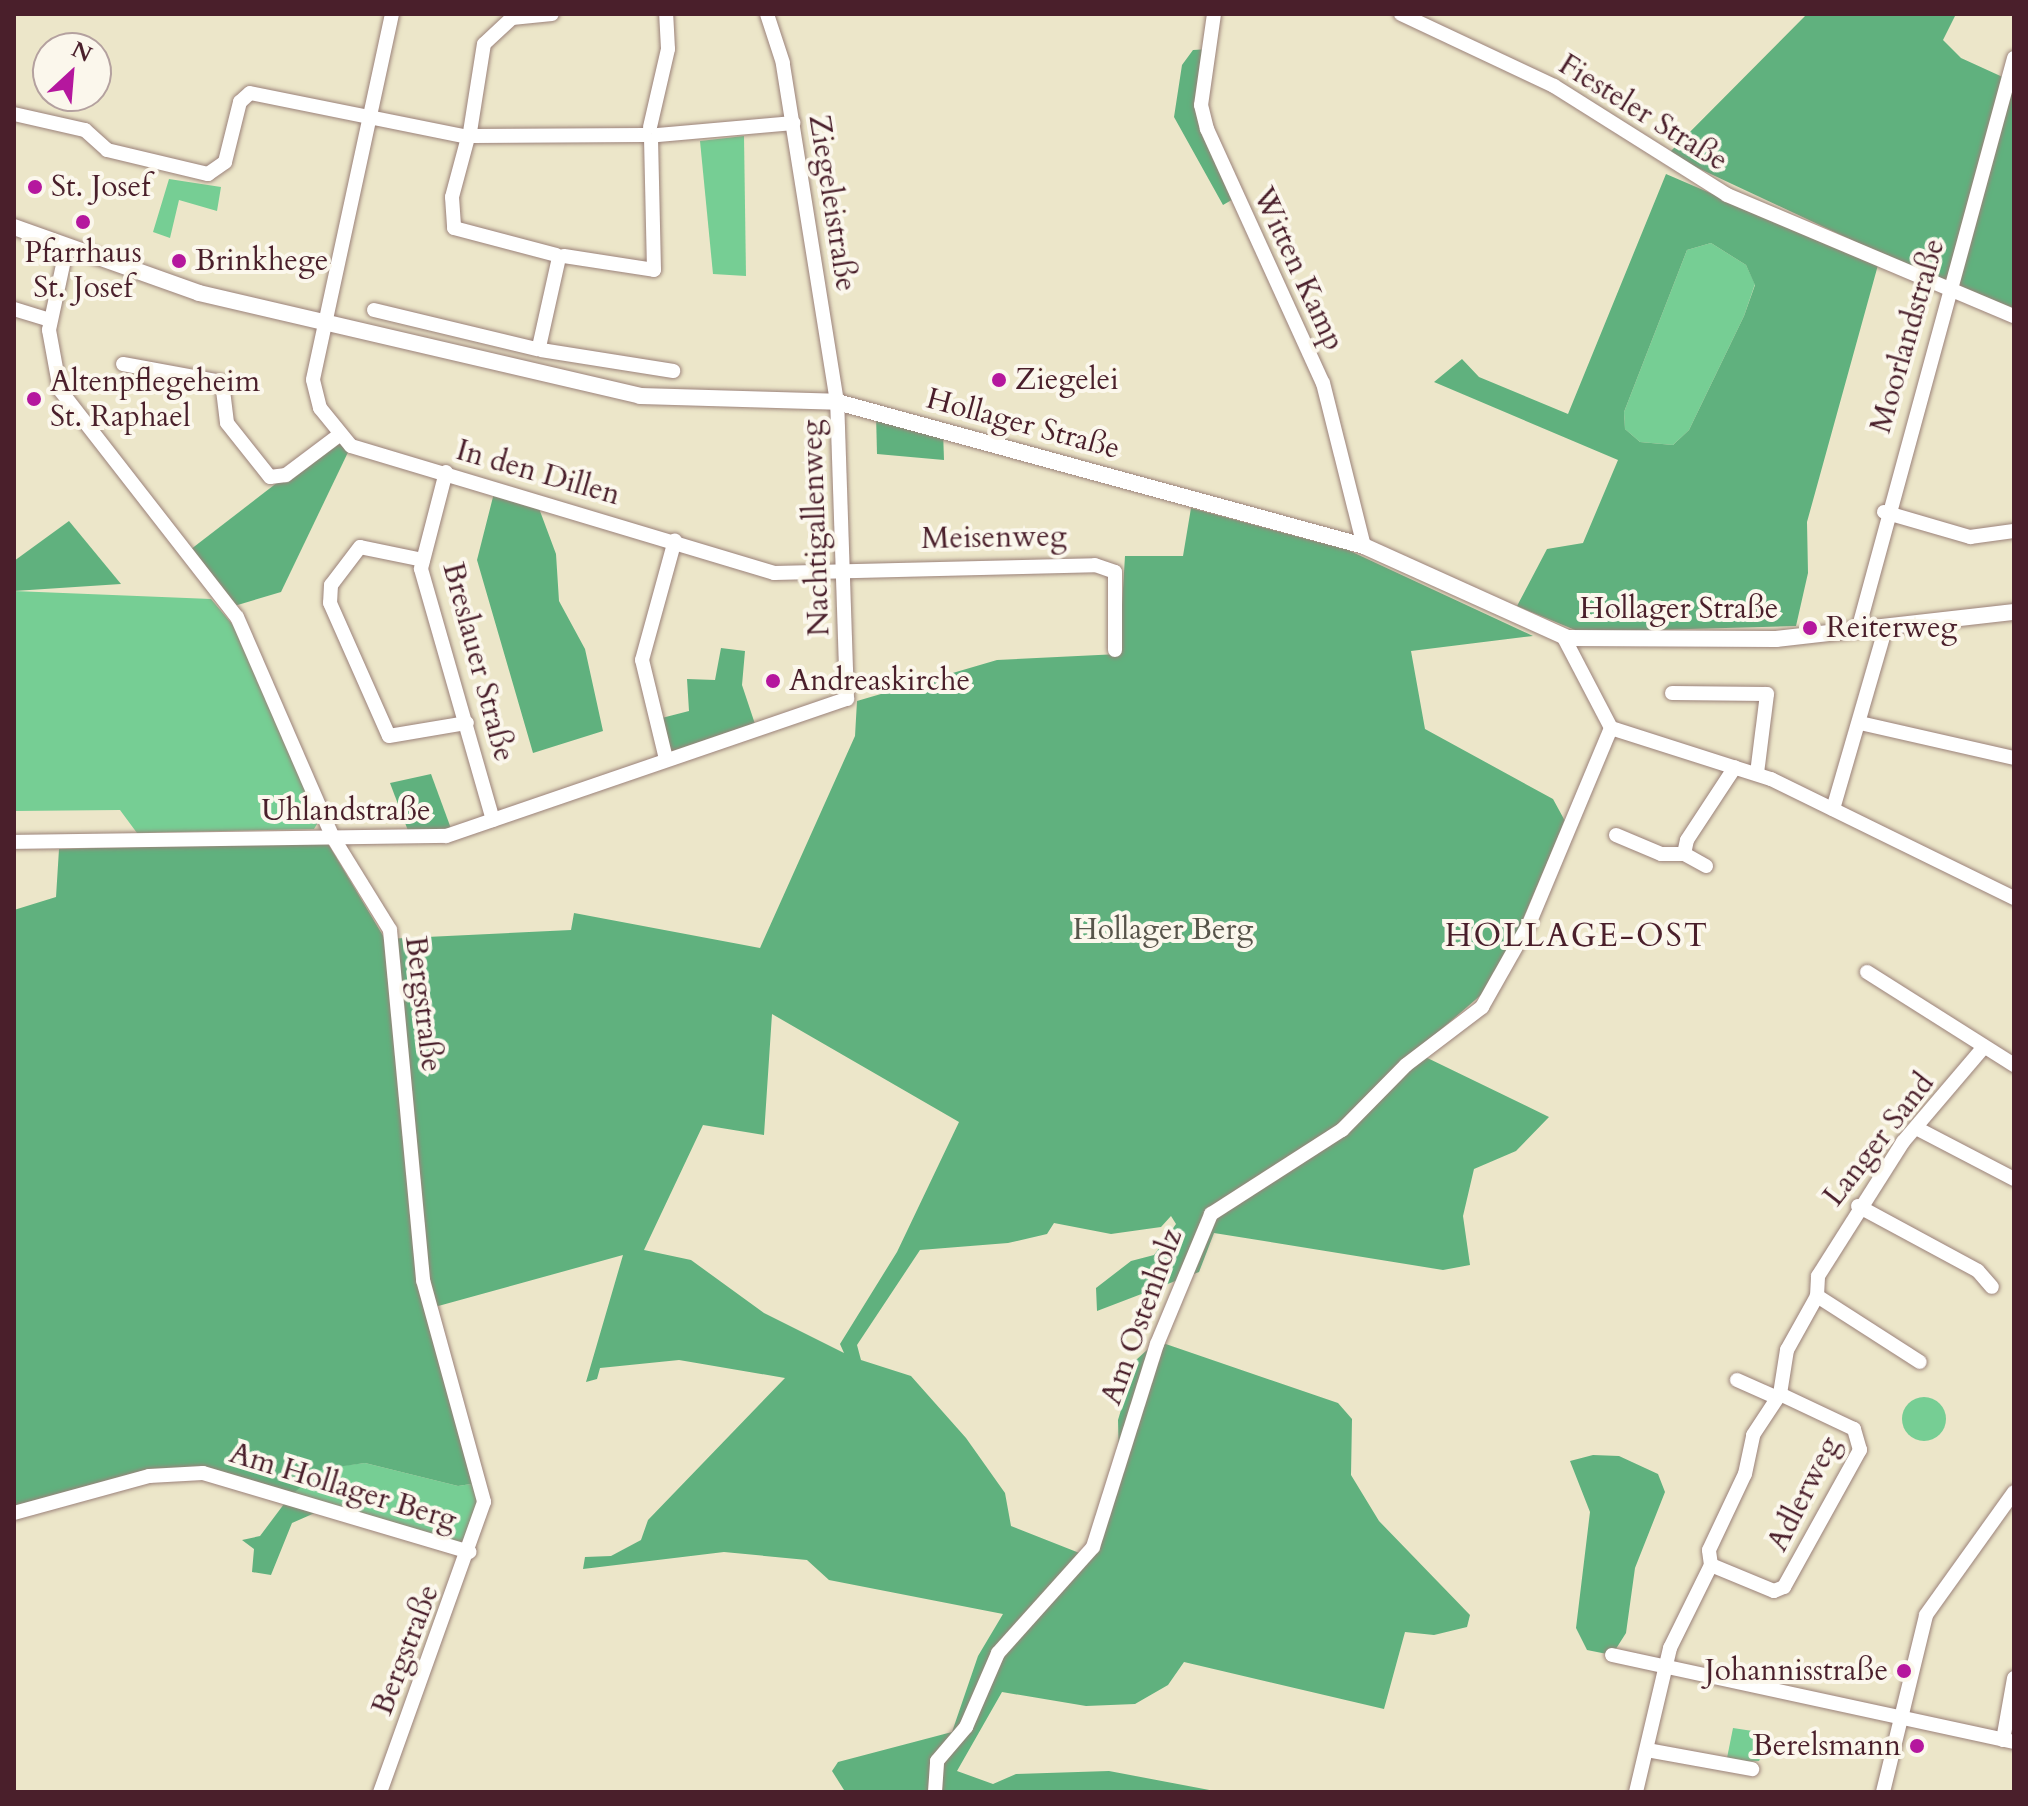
<!DOCTYPE html>
<meta charset="utf-8">
<style>
body{margin:0}
#map{position:relative;width:2028px;height:1806px;overflow:hidden;background:#ece6c9;font-family:Cardo,serif}
div>[style]{position:absolute}
[style*='--x']{left:calc(var(--x)*1px);top:calc(var(--y)*1px);width:calc(var(--w)*1px);rotate:calc(var(--a)*1deg)}
.green>*{inset:0;background:#76ce94}
.round{border-radius:50%}
.forest>*{inset:0;background:#60b17e}
.roads{filter:drop-shadow(0 0 2px #9b827a) drop-shadow(0 0 2px #9b827a)}
.minor>*{height:14px;margin:-7px;padding:0 7px;transform-origin:7px;border-radius:7px;background:#fff}
.major>*{height:16px;margin:-8px;padding:0 8px;transform-origin:8px;border-radius:8px;background:#fff}
.dots>*{width:22px;height:22px;translate:-50% -50%;box-sizing:border-box;border:4px solid #fbf7ec;border-radius:50%}
span{translate:-50% -50%;white-space:nowrap;text-align:center;line-height:1.15;-webkit-text-stroke:8px #fbf7ec;paint-order:stroke}
.street-label{font-size:30px;color:#4a1f2b}
.poi-label{font-size:30px;color:#4a1f2b}
.left{translate:0 -50%;text-align:left}
.right{translate:-100% -50%;text-align:right}
.park-label{font-size:30px;color:#57544a}
.neighbourhood-label{font-size:32px;color:#4a1f2b;letter-spacing:2px}
.frame{position:absolute;inset:0;border:16px solid #4a1f2b;pointer-events:none}
.north{position:absolute;left:32px;top:32px;width:80px;height:80px;box-sizing:border-box;background:#fbf7ec;border:2px solid #b4a19f;border-radius:50%;rotate:26deg;font-size:22px;font-weight:700;line-height:32px;text-align:center;color:#4a1f2b}
.north::after{content:'';display:block;margin:auto;width:28px;height:36px;background:#b5179e;clip-path:polygon(50% 0,100% 100%,50% 72%,0 100%)}
</style>
<div id="map">
<div class="green">
<i style="clip-path:polygon(744px 136px,746px 276px,713px 274px,700px 141px)"></i>
<i style="clip-path:polygon(169px 179px,221px 187px,217px 211px,179px 200px,170px 238px,153px 232px)"></i>
<i style="clip-path:polygon(1711px 243px,1746px 265px,1755px 284px,1744px 316px,1689px 430px,1673px 445px,1640px 442px,1625px 429px,1624px 412px,1687px 250px)"></i>
<i style="clip-path:polygon(14px 591px,211px 599px,237px 630px,319px 821px,314px 829px,137px 833px,120px 810px,14px 811px)"></i>
<i class="round" style="left:1902px;top:1397px;width:44px;height:44px"></i>
<i style="clip-path:polygon(365px 1463px,458px 1486px,484px 1482px,470px 1552px,290px 1495px,323px 1468px)"></i>
<i style="clip-path:polygon(1733px 1728px,1772px 1734px,1759px 1761px,1726px 1763px)"></i>
</div>
<div class="forest">
<i style="clip-path:polygon(1807px 14px,1956px 14px,1943px 40px,1961px 58px,2007px 79px,2014px 58px,2014px 316px,1668px 154px)"></i>
<i style="clip-path:polygon(1210px 49px,1201px 105px,1235px 198px,1223px 205px,1174px 117px,1182px 65px,1193px 50px)"></i>
<i style="clip-path:polygon(evenodd,1666px 174px,1878px 265px,1807px 522px,1808px 573px,1796px 626px,1580px 632px,1517px 606px,1547px 549px,1583px 543px,1618px 460px,1434px 382px,1462px 359px,1479px 377px,1568px 414px,1666px 174px,1711px 243px,1746px 265px,1755px 285px,1744px 316px,1689px 430px,1673px 445px,1640px 442px,1625px 429px,1624px 412px,1687px 250px,1711px 243px)"></i>
<i style="clip-path:polygon(876px 413px,943px 431px,944px 460px,877px 454px)"></i>
<i style="clip-path:polygon(339px 435px,351px 446px,281px 592px,231px 607px,186px 553px)"></i>
<i style="clip-path:polygon(495px 489px,537px 503px,556px 554px,559px 601px,585px 649px,603px 731px,533px 753px,477px 560px)"></i>
<i style="clip-path:polygon(evenodd,1191px 508px,1348px 550px,1533px 636px,1411px 651px,1425px 729px,1553px 799px,1565px 821px,1496px 982px,1415px 1052px,1549px 1117px,1516px 1151px,1474px 1169px,1463px 1216px,1470px 1265px,1443px 1270px,1214px 1233px,1199px 1272px,1097px 1311px,1096px 1288px,1131px 1261px,1154px 1255px,1176px 1224px,1171px 1216px,1161px 1227px,1111px 1234px,1054px 1223px,1047px 1234px,1008px 1243px,920px 1250px,857px 1345px,861px 1360px,911px 1376px,966px 1438px,1005px 1493px,1011px 1526px,1087px 1556px,1119px 1460px,1118px 1420px,1136px 1360px,1157px 1341px,1338px 1403px,1352px 1419px,1351px 1475px,1379px 1521px,1470px 1615px,1467px 1627px,1434px 1635px,1405px 1632px,1384px 1709px,1184px 1662px,1168px 1685px,1135px 1704px,1086px 1706px,1002px 1692px,957px 1771px,993px 1784px,1016px 1774px,1109px 1771px,1220px 1792px,831px 1792px,844px 1790px,832px 1771px,838px 1762px,952px 1732px,978px 1656px,1003px 1614px,829px 1580px,807px 1560px,724px 1552px,583px 1569px,585px 1557px,611px 1556px,641px 1540px,648px 1520px,785px 1378px,679px 1360px,600px 1368px,597px 1379px,586px 1382px,623px 1255px,431px 1308px,484px 1482px,458px 1486px,365px 1463px,323px 1469px,291px 1495px,317px 1512px,292px 1523px,271px 1575px,252px 1572px,254px 1549px,242px 1540px,260px 1536px,290px 1496px,182px 1472px,14px 1514px,14px 910px,56px 897px,59px 849px,327px 842px,385px 939px,571px 930px,574px 913px,760px 948px,855px 736px,857px 701px,997px 660px,1119px 654px,1125px 556px,1183px 556px,1191px 508px,772px 1014px,959px 1122px,897px 1252px,840px 1344px,844px 1353px,764px 1313px,691px 1260px,644px 1250px,703px 1125px,764px 1135px,772px 1014px)"></i>
<i style="clip-path:polygon(69px 521px,121px 584px,14px 591px,14px 561px)"></i>
<i style="clip-path:polygon(721px 648px,745px 651px,742px 685px,756px 727px,666px 759px,654px 720px,689px 711px,687px 679px,715px 680px)"></i>
<i style="clip-path:polygon(431px 774px,453px 834px,410px 836px,390px 783px)"></i>
<i style="clip-path:polygon(1593px 1455px,1619px 1456px,1658px 1474px,1665px 1492px,1635px 1568px,1626px 1633px,1612px 1655px,1587px 1650px,1576px 1628px,1590px 1512px,1570px 1461px)"></i>
</div>
<div class="roads">
<div class="minor">
<i style="--x:392;--y:14;--w:374;--a:102.2"></i>
<i style="--x:313;--y:380;--w:29;--a:76"></i>
<i style="--x:320;--y:408;--w:49;--a:50.8"></i>
<i style="--x:351;--y:446;--w:442;--a:16.7"></i>
<i style="--x:774;--y:573;--w:321;--a:-1.4"></i>
<i style="--x:1095;--y:565;--w:21;--a:19"></i>
<i style="--x:1115;--y:572;--w:78;--a:90"></i>
<i style="--x:1214;--y:14;--w:92;--a:98.1"></i>
<i style="--x:1201;--y:105;--w:25;--a:76"></i>
<i style="--x:1207;--y:129;--w:279;--a:65.5"></i>
<i style="--x:1323;--y:383;--w:168;--a:75.9"></i>
<i style="--x:1401;--y:14;--w:169;--a:25.2"></i>
<i style="--x:1554;--y:86;--w:204;--a:32.2"></i>
<i style="--x:1727;--y:195;--w:311;--a:22.9"></i>
<i style="--x:14;--y:114;--w:73;--a:12.7"></i>
<i style="--x:85;--y:130;--w:30;--a:42"></i>
<i style="--x:107;--y:150;--w:104;--a:13.4"></i>
<i style="--x:208;--y:174;--w:21;--a:-35"></i>
<i style="--x:225;--y:162;--w:62;--a:-76"></i>
<i style="--x:240;--y:102;--w:13;--a:-42"></i>
<i style="--x:250;--y:93;--w:218;--a:11.4"></i>
<i style="--x:650;--y:127;--w:80;--a:-77"></i>
<i style="--x:668;--y:49;--w:35;--a:-93"></i>
<i style="--x:470;--y:132;--w:89;--a:-81"></i>
<i style="--x:484;--y:44;--w:38;--a:-43"></i>
<i style="--x:512;--y:18;--w:40;--a:-5.7"></i>
<i style="--x:658;--y:135;--w:136;--a:-5.1"></i>
<i style="--x:473;--y:136;--w:171;--a:-0.3"></i>
<i style="--x:467;--y:141;--w:58;--a:105"></i>
<i style="--x:452;--y:197;--w:31;--a:86"></i>
<i style="--x:454;--y:228;--w:106;--a:14.8"></i>
<i style="--x:67;--y:246;--w:86;--a:102.1"></i>
<i style="--x:49;--y:330;--w:61;--a:79.6"></i>
<i style="--x:60;--y:390;--w:288;--a:52.1"></i>
<i style="--x:237;--y:617;--w:239;--a:66.5"></i>
<i style="--x:332;--y:836;--w:110;--a:58.3"></i>
<i style="--x:390;--y:930;--w:352;--a:84.6"></i>
<i style="--x:423;--y:1280;--w:230;--a:74.6"></i>
<i style="--x:484;--y:1502;--w:308;--a:109.7"></i>
<i style="--x:564;--y:256;--w:91;--a:8.8"></i>
<i style="--x:654;--y:270;--w:129;--a:-91.3"></i>
<i style="--x:14;--y:309;--w:38;--a:17"></i>
<i style="--x:374;--y:310;--w:168;--a:13.5"></i>
<i style="--x:539;--y:347;--w:87;--a:-77.4"></i>
<i style="--x:541;--y:350;--w:134;--a:9"></i>
<i style="--x:123;--y:364;--w:101;--a:10.3"></i>
<i style="--x:222;--y:382;--w:41;--a:83"></i>
<i style="--x:227;--y:423;--w:69;--a:51.5"></i>
<i style="--x:270;--y:477;--w:16;--a:-7"></i>
<i style="--x:286;--y:475;--w:66;--a:-37"></i>
<i style="--x:446;--y:472;--w:100;--a:104.5"></i>
<i style="--x:421;--y:569;--w:261;--a:74"></i>
<i style="--x:1884;--y:512;--w:90;--a:16.2"></i>
<i style="--x:1970;--y:537;--w:44;--a:-7.8"></i>
<i style="--x:423;--y:560;--w:64;--a:-168.3"></i>
<i style="--x:360;--y:547;--w:48;--a:127.3"></i>
<i style="--x:331;--y:585;--w:18;--a:93"></i>
<i style="--x:330;--y:603;--w:145;--a:66.1"></i>
<i style="--x:389;--y:736;--w:79;--a:-9.5"></i>
<i style="--x:1858;--y:630;--w:593;--a:-74.74"></i>
<i style="--x:1563;--y:636;--w:104;--a:62.4"></i>
<i style="--x:1611;--y:728;--w:168;--a:17.7"></i>
<i style="--x:1771;--y:779;--w:271;--a:26.1"></i>
<i style="--x:1672;--y:693;--w:95;--a:0.6"></i>
<i style="--x:1767;--y:694;--w:80;--a:97.2"></i>
<i style="--x:1860;--y:723;--w:158;--a:12.8"></i>
<i style="--x:666;--y:759;--w:102;--a:-103.6"></i>
<i style="--x:642;--y:660;--w:124;--a:-74.6"></i>
<i style="--x:1833;--y:809;--w:190;--a:-73.8"></i>
<i style="--x:1616;--y:835;--w:49;--a:22.9"></i>
<i style="--x:1661;--y:854;--w:23;--a:0"></i>
<i style="--x:14;--y:842;--w:432;--a:-0.8"></i>
<i style="--x:446;--y:836;--w:424;--a:-18.9"></i>
<i style="--x:847;--y:699;--w:297;--a:-91.9"></i>
<i style="--x:837;--y:402;--w:343;--a:-99.1"></i>
<i style="--x:783;--y:63;--w:52;--a:-108.1"></i>
<i style="--x:1706;--y:866;--w:25;--a:-151"></i>
<i style="--x:1684;--y:854;--w:14;--a:-78"></i>
<i style="--x:1687;--y:840;--w:87;--a:-56.7"></i>
<i style="--x:1867;--y:972;--w:174;--a:32.3"></i>
<i style="--x:1920;--y:1130;--w:106;--a:27.5"></i>
<i style="--x:1858;--y:1206;--w:136;--a:28.4"></i>
<i style="--x:1978;--y:1271;--w:21;--a:49"></i>
<i style="--x:1817;--y:1296;--w:122;--a:32.7"></i>
<i style="--x:1737;--y:1380;--w:39;--a:24"></i>
<i style="--x:14;--y:1513;--w:140;--a:-15.3"></i>
<i style="--x:149;--y:1476;--w:54;--a:-3.2"></i>
<i style="--x:203;--y:1473;--w:278;--a:16.5"></i>
<i style="--x:1711;--y:1565;--w:68;--a:22.4"></i>
<i style="--x:1774;--y:1591;--w:11;--a:-22"></i>
<i style="--x:1784;--y:1587;--w:157;--a:-61"></i>
<i style="--x:1860;--y:1450;--w:22;--a:-106"></i>
<i style="--x:1854;--y:1429;--w:82;--a:-154.7"></i>
<i style="--x:1612;--y:1655;--w:411;--a:12.2"></i>
<i style="--x:2003;--y:1740;--w:63;--a:-79.9"></i>
<i style="--x:1647;--y:1750;--w:107;--a:10.3"></i>
<i style="--x:935;--y:1792;--w:31;--a:-86"></i>
<i style="--x:937;--y:1761;--w:45;--a:-49.5"></i>
<i style="--x:966;--y:1727;--w:81;--a:-66.6"></i>
<i style="--x:998;--y:1653;--w:142;--a:-48.1"></i>
<i style="--x:1093;--y:1547;--w:213;--a:-72.5"></i>
<i style="--x:1157;--y:1344;--w:141;--a:-67.4"></i>
<i style="--x:1211;--y:1214;--w:156;--a:-32.7"></i>
<i style="--x:1342;--y:1130;--w:91;--a:-45.4"></i>
<i style="--x:1406;--y:1065;--w:96;--a:-37.3"></i>
<i style="--x:1482;--y:1007;--w:95;--a:-60.5"></i>
<i style="--x:1529;--y:924;--w:212;--a:-67.3"></i>
<i style="--x:1636;--y:1792;--w:148;--a:-76.7"></i>
<i style="--x:1670;--y:1648;--w:93;--a:-63.7"></i>
<i style="--x:1711;--y:1565;--w:15;--a:-98"></i>
<i style="--x:1709;--y:1550;--w:84;--a:-64.7"></i>
<i style="--x:1745;--y:1474;--w:40;--a:-78"></i>
<i style="--x:1753;--y:1435;--w:49;--a:-56.6"></i>
<i style="--x:1780;--y:1394;--w:45;--a:-81"></i>
<i style="--x:1787;--y:1350;--w:62;--a:-60.9"></i>
<i style="--x:1817;--y:1296;--w:20;--a:-87"></i>
<i style="--x:1818;--y:1276;--w:159;--a:-57.6"></i>
<i style="--x:1903;--y:1142;--w:123;--a:-49.6"></i>
<i style="--x:1883;--y:1792;--w:182;--a:-76.3"></i>
<i style="--x:1926;--y:1615;--w:151;--a:-54.4"></i>
</div>
<div class="major">
<i style="--x:14;--y:227;--w:196;--a:19.6"></i>
<i style="--x:199;--y:293;--w:453;--a:13.1"></i>
<i style="--x:640;--y:396;--w:197;--a:1.7"></i>
<i style="--x:837;--y:402;--w:546;--a:15.28"></i>
<i style="--x:1364;--y:546;--w:224;--a:24.3"></i>
<i style="--x:1568;--y:638;--w:208;--a:0.3"></i>
<i style="--x:1776;--y:639;--w:240;--a:-6.5"></i>
</div>
</div>
<div class="dots">
<i style="left:35px;top:187px;background:#b5179e"></i>
<i style="left:83px;top:222px;background:#b5179e"></i>
<i style="left:179px;top:261px;background:#b5179e"></i>
<i style="left:999px;top:380px;background:#b5179e"></i>
<i style="left:34px;top:399px;background:#b5179e"></i>
<i style="left:1810px;top:628px;background:#b5179e"></i>
<i style="left:773px;top:681px;background:#b5179e"></i>
<i style="left:1904px;top:1671px;background:#b5179e"></i>
<i style="left:1917px;top:1746px;background:#b5179e"></i>
</div>
<div class="street-label">
<span style="left:1643px;top:113px;rotate:32deg">Fiesteler Straße</span>
<span style="left:832px;top:203px;rotate:81deg">Ziegeleistraße</span>
<span style="left:1298px;top:269px;rotate:65deg">Witten Kamp</span>
<span style="left:1908px;top:336px;rotate:-74deg">Moorlandstraße</span>
<span style="left:1023px;top:424px;rotate:15deg">Hollager Straße</span>
<span style="left:538px;top:473px;rotate:16deg">In den Dillen</span>
<span style="left:816px;top:528px;rotate:-92deg">Nachtigallenweg</span>
<span style="left:994px;top:538px;rotate:-1deg">Meisenweg</span>
<span style="left:1679px;top:609px">Hollager Straße</span>
<span style="left:478px;top:662px;rotate:75deg">Breslauer Straße</span>
<span style="left:346px;top:811px">Uhlandstraße</span>
<span style="left:423px;top:1004px;rotate:83deg">Bergstraße</span>
<span style="left:1879px;top:1140px;rotate:-52deg">Langer Sand</span>
<span style="left:1142px;top:1317px;rotate:-70deg">Am Ostenholz</span>
<span style="left:343px;top:1487px;rotate:17deg">Am Hollager Berg</span>
<span style="left:1804px;top:1494px;rotate:-63deg">Adlerweg</span>
<span style="left:406px;top:1650px;rotate:-69deg">Bergstraße</span>
</div>
<div class="poi-label">
<span class="left" style="left:51px;top:187px">St. Josef</span>
<span style="left:83px;top:270px">Pfarrhaus<br>St. Josef</span>
<span class="left" style="left:195px;top:261px">Brinkhege</span>
<span class="left" style="left:1015px;top:380px">Ziegelei</span>
<span class="left" style="left:50px;top:399px">Altenpflegeheim<br>St. Raphael</span>
<span class="left" style="left:1826px;top:628px">Reiterweg</span>
<span class="left" style="left:789px;top:681px">Andreaskirche</span>
<span class="right" style="left:1888px;top:1671px">Johannisstraße</span>
<span class="right" style="left:1901px;top:1746px">Berelsmann</span>
</div>
<div class="park-label">
<span style="left:1163px;top:930px">Hollager Berg</span>
</div>
<div class="neighbourhood-label">
<span style="left:1577px;top:936px">HOLLAGE-OST</span>
</div>
<div class="frame"></div>
<div class="north">N</div>
</div>
